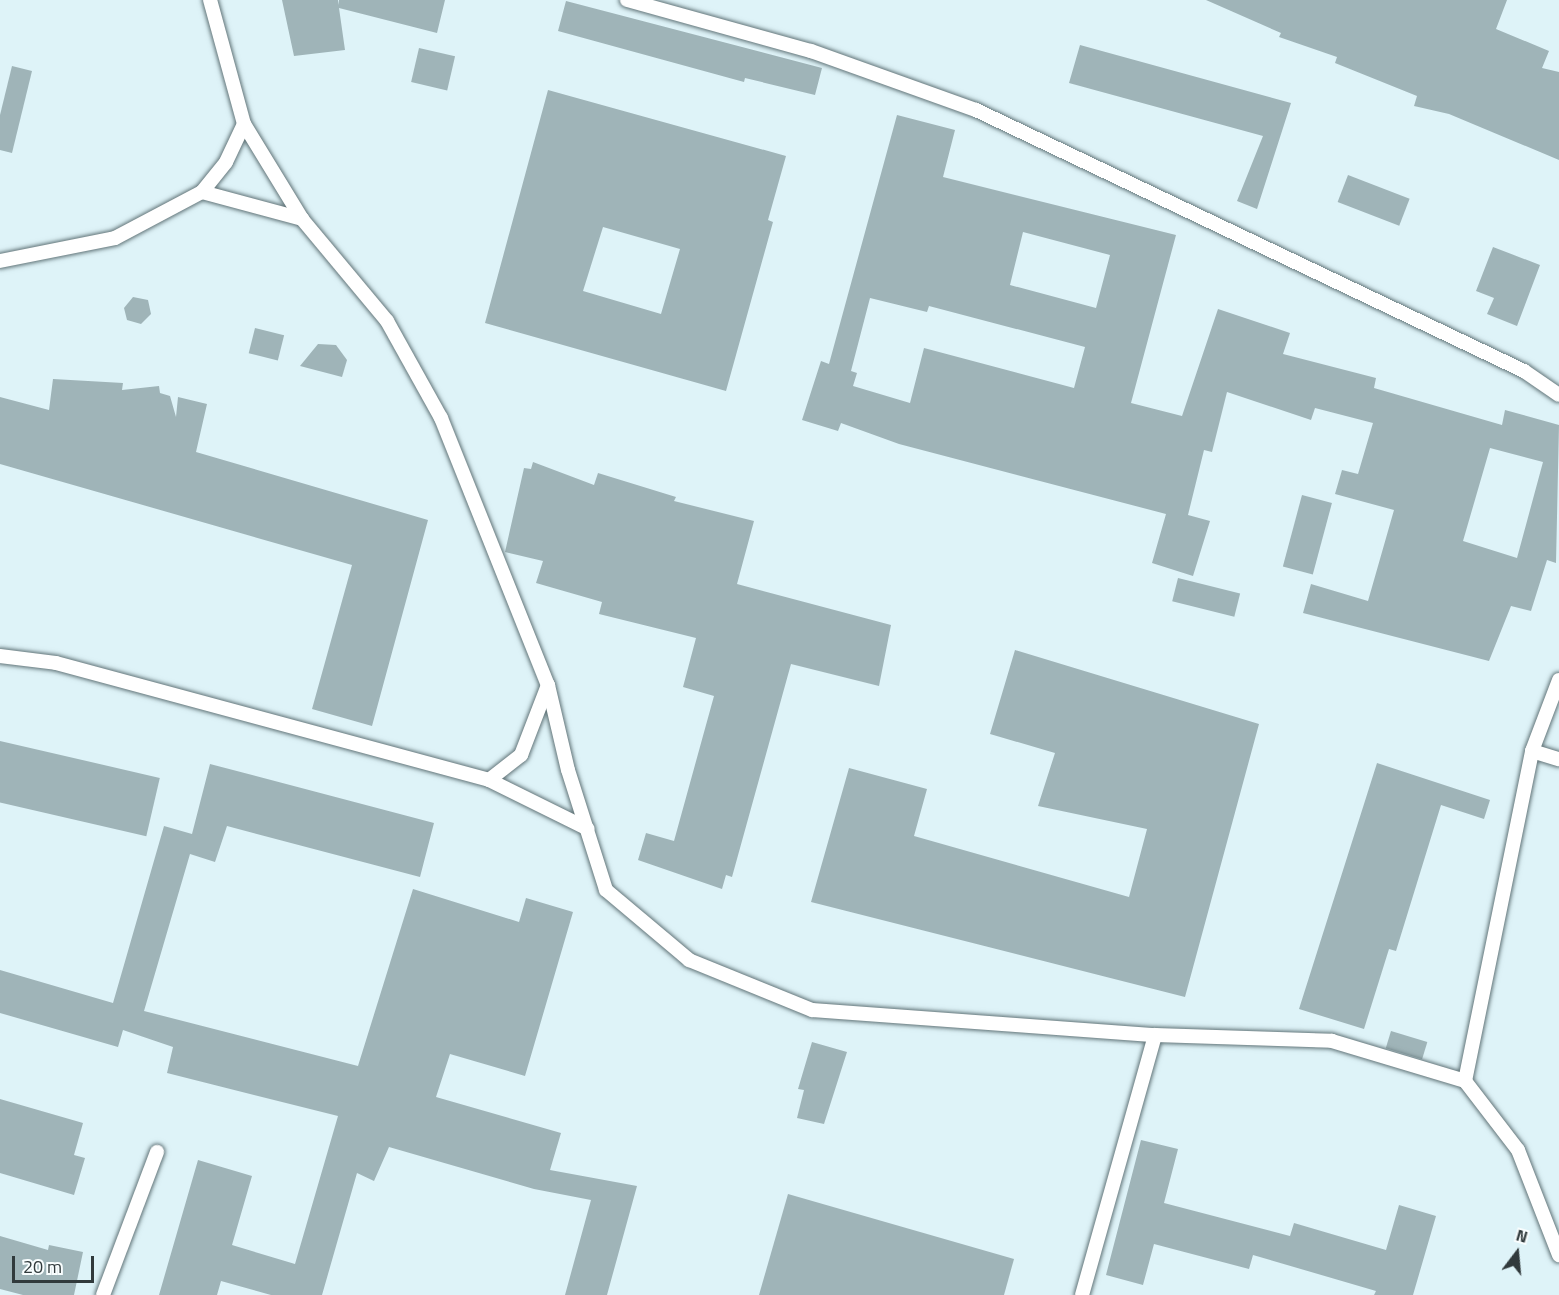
<!DOCTYPE html>
<style>
body{margin:0}
#map{position:relative;width:1559px;height:1295px;overflow:hidden;background:#def3f8;font-family:"Titillium Web",sans-serif}
div>[style]{position:absolute}
[style*='--x']{left:calc(var(--x)*1px);top:calc(var(--y)*1px);width:calc(var(--w)*1px);rotate:calc(var(--a)*1deg)}
.building>*{inset:0;background:#9fb4b8;transform-origin:0 0}
.roads{filter:drop-shadow(0 0 2px #627579) drop-shadow(0 0 2px #627579)}
.lane>*{height:14px;margin:-7px;padding:0 7px;transform-origin:7px;border-radius:7px;background:#fff}
span{translate:-50% -50%;white-space:nowrap;text-align:center;line-height:1.15;-webkit-text-stroke:5px #f8fdfe;paint-order:stroke}
.north{position:absolute;left:1487px;top:1223px;width:60px;height:60px;-webkit-text-stroke:4px #f8fdfe;paint-order:stroke;rotate:16deg;font-size:16px;font-weight:700;line-height:24px;text-align:center;color:#313a3c}
.north::after{content:'';display:block;margin:auto;width:21px;height:27px;background:#313a3c;clip-path:polygon(50% 0,100% 100%,50% 72%,0 100%)}
.scale{position:absolute;left:12px;top:1256px;width:82px;height:27px;box-sizing:border-box;border:3px solid #313a3c;border-top:0;padding-left:8px;font-size:18px;line-height:21px;white-space:nowrap;color:#313a3c;-webkit-text-stroke:4px #f8fdfe;paint-order:stroke}
</style>
<div id="map">
<div class="building">
<i style="clip-path:polygon(282px 0,338px 0,339px 5px,339px 0,445px 0,437px 33px,339px 8px,345px 50px,294px 56px)"></i>
<i style="clip-path:polygon(1206px 0,1507px 0,1496px 29px,1549px 51px,1542px 68px,1559px 72px,1559px 160px,1449px 114px,1414px 106px,1417px 96px,1335px 63px,1337px 57px,1279px 37px,1281px 33px)"></i>
<i style="clip-path:polygon(566px 1px,822px 68px,815px 95px,745px 78px,744px 82px,558px 31px)"></i>
<i style="clip-path:polygon(1080px 45px,1291px 103px,1257px 209px,1237px 201px,1263px 136px,1069px 83px)"></i>
<i style="left:419px;top:48px;width:37px;height:35px;rotate:13deg"></i>
<i style="clip-path:polygon(12px 66px,32px 71px,12px 153px,0 150px,0 115px)"></i>
<i style="clip-path:polygon(evenodd,548px 90px,786px 156px,768px 220px,773px 222px,726px 391px,485px 323px,548px 90px,603px 227px,680px 249px,661px 314px,583px 291px,603px 227px)"></i>
<i style="clip-path:polygon(evenodd,897px 115px,955px 130px,943px 177px,1176px 235px,1131px 403px,1182px 416px,1218px 309px,1290px 333px,1283px 354px,1376px 378px,1374px 388px,1502px 425px,1505px 410px,1559px 425px,1556px 563px,1547px 560px,1531px 611px,1511px 606px,1489px 661px,1303px 613px,1311px 584px,1368px 601px,1394px 510px,1335px 494px,1342px 470px,1358px 474px,1373px 423px,1315px 408px,1311px 420px,1227px 392px,1212px 452px,1204px 450px,1188px 515px,1210px 521px,1193px 576px,1152px 563px,1166px 514px,899px 444px,841px 423px,838px 431px,802px 420px,821px 361px,829px 364px,897px 115px,1023px 232px,1110px 255px,1096px 308px,1010px 285px,1023px 232px,897px 115px,870px 298px,927px 312px,929px 306px,1085px 347px,1074px 388px,924px 348px,910px 403px,853px 386px,857px 373px,851px 371px,870px 298px,897px 115px,1490px 448px,1543px 462px,1517px 558px,1463px 541px,1490px 448px)"></i>
<i style="left:1348px;top:175px;width:66px;height:29px;rotate:21deg"></i>
<i style="clip-path:polygon(1493px 247px,1540px 265px,1517px 326px,1487px 314px,1494px 298px,1476px 291px)"></i>
<i style="clip-path:polygon(133px 297px,148px 300px,151px 314px,141px 324px,127px 320px,124px 308px)"></i>
<i style="left:255px;top:328px;width:30px;height:26px;rotate:14deg"></i>
<i style="clip-path:polygon(318px 344px,336px 345px,347px 360px,342px 377px,300px 366px)"></i>
<i style="clip-path:polygon(53px 379px,123px 383px,122px 390px,159px 386px,160px 393px,170px 396px,176px 417px,178px 397px,207px 404px,196px 452px,428px 520px,372px 726px,312px 709px,352px 565px,0 464px,0 397px,49px 410px)"></i>
<i style="clip-path:polygon(533px 462px,594px 485px,598px 473px,676px 497px,674px 501px,754px 521px,737px 584px,891px 625px,879px 686px,791px 664px,732px 877px,726px 875px,722px 889px,638px 860px,646px 833px,674px 841px,714px 696px,683px 687px,696px 638px,599px 614px,602px 602px,536px 583px,543px 561px,505px 552px,524px 468px,531px 469px)"></i>
<i style="left:1302px;top:495px;width:31px;height:74px;rotate:15deg"></i>
<i style="left:1178px;top:578px;width:64px;height:24px;rotate:14deg"></i>
<i style="clip-path:polygon(1015px 650px,1259px 724px,1185px 997px,811px 902px,849px 768px,927px 789px,914px 836px,1129px 897px,1147px 829px,1038px 806px,1055px 753px,990px 734px)"></i>
<i style="left:0;top:741px;width:164px;height:60px;rotate:13deg"></i>
<i style="clip-path:polygon(1377px 763px,1490px 800px,1484px 819px,1441px 805px,1396px 951px,1389px 949px,1364px 1029px,1299px 1009px)"></i>
<i style="clip-path:polygon(210px 764px,434px 823px,420px 877px,227px 826px,215px 862px,190px 854px,144px 1011px,358px 1066px,413px 889px,519px 922px,526px 898px,573px 912px,525px 1076px,450px 1054px,436px 1097px,561px 1133px,550px 1170px,637px 1186px,607px 1295px,565px 1295px,591px 1200px,534px 1189px,389px 1147px,374px 1181px,357px 1173px,322px 1295px,271px 1295px,221px 1281px,217px 1295px,159px 1295px,198px 1160px,252px 1176px,232px 1245px,295px 1264px,338px 1116px,167px 1073px,173px 1047px,123px 1030px,118px 1047px,0 1013px,0 970px,113px 1003px,164px 826px,192px 834px)"></i>
<i style="left:1391px;top:1031px;width:38px;height:18px;rotate:17deg"></i>
<i style="clip-path:polygon(812px 1042px,847px 1052px,824px 1124px,797px 1118px,804px 1090px,798px 1089px)"></i>
<i style="clip-path:polygon(0 1099px,83px 1123px,74px 1155px,85px 1158px,74px 1195px,0 1173px)"></i>
<i style="clip-path:polygon(1141px 1140px,1178px 1149px,1164px 1203px,1290px 1236px,1294px 1223px,1386px 1250px,1399px 1205px,1436px 1216px,1413px 1295px,1374px 1295px,1376px 1291px,1253px 1255px,1249px 1269px,1154px 1244px,1143px 1285px,1106px 1275px)"></i>
<i style="clip-path:polygon(788px 1194px,1014px 1259px,1004px 1295px,759px 1295px)"></i>
<i style="clip-path:polygon(0 1236px,48px 1250px,49px 1245px,83px 1252px,74px 1295px,23px 1295px,0 1289px)"></i>
</div>
<div class="roads">
<div class="lane">
<i style="--x:627;--y:0;--w:191;--a:15.5"></i>
<i style="--x:811;--y:51;--w:175;--a:19.7"></i>
<i style="--x:976;--y:110;--w:607;--a:25.47"></i>
<i style="--x:1524;--y:371;--w:42;--a:34.4"></i>
<i style="--x:244;--y:124;--w:111;--a:58.6"></i>
<i style="--x:202;--y:192;--w:104;--a:15.1"></i>
<i style="--x:302;--y:219;--w:133;--a:50.2"></i>
<i style="--x:387;--y:321;--w:111;--a:60.9"></i>
<i style="--x:441;--y:418;--w:288;--a:68.2"></i>
<i style="--x:548;--y:685;--w:87;--a:76.8"></i>
<i style="--x:568;--y:770;--w:126;--a:72.4"></i>
<i style="--x:606;--y:890;--w:109;--a:40.1"></i>
<i style="--x:689;--y:960;--w:133;--a:22.1"></i>
<i style="--x:812;--y:1010;--w:344;--a:4.2"></i>
<i style="--x:1155;--y:1035;--w:177;--a:1.9"></i>
<i style="--x:1332;--y:1041;--w:139;--a:16.7"></i>
<i style="--x:1465;--y:1081;--w:87;--a:52.5"></i>
<i style="--x:1518;--y:1150;--w:113;--a:68.7"></i>
<i style="--x:0;--y:261;--w:117;--a:-11.3"></i>
<i style="--x:115;--y:238;--w:98;--a:-27.9"></i>
<i style="--x:202;--y:192;--w:38;--a:-51"></i>
<i style="--x:226;--y:162;--w:42;--a:-64.7"></i>
<i style="--x:244;--y:124;--w:129;--a:-105.3"></i>
<i style="--x:0;--y:656;--w:56;--a:7.1"></i>
<i style="--x:56;--y:663;--w:449;--a:15.1"></i>
<i style="--x:489;--y:780;--w:110;--a:26.3"></i>
<i style="--x:1532;--y:751;--w:28;--a:17"></i>
<i style="--x:489;--y:780;--w:41;--a:-38"></i>
<i style="--x:521;--y:755;--w:75;--a:-68.9"></i>
<i style="--x:1465;--y:1081;--w:337;--a:-78.5"></i>
<i style="--x:1532;--y:751;--w:76;--a:-69.2"></i>
<i style="--x:103;--y:1295;--w:153;--a:-69.3"></i>
<i style="--x:1082;--y:1295;--w:270;--a:-74.3"></i>
</div>
</div>
<div class="north">N</div>
<div class="scale">20 m</div>
</div>
